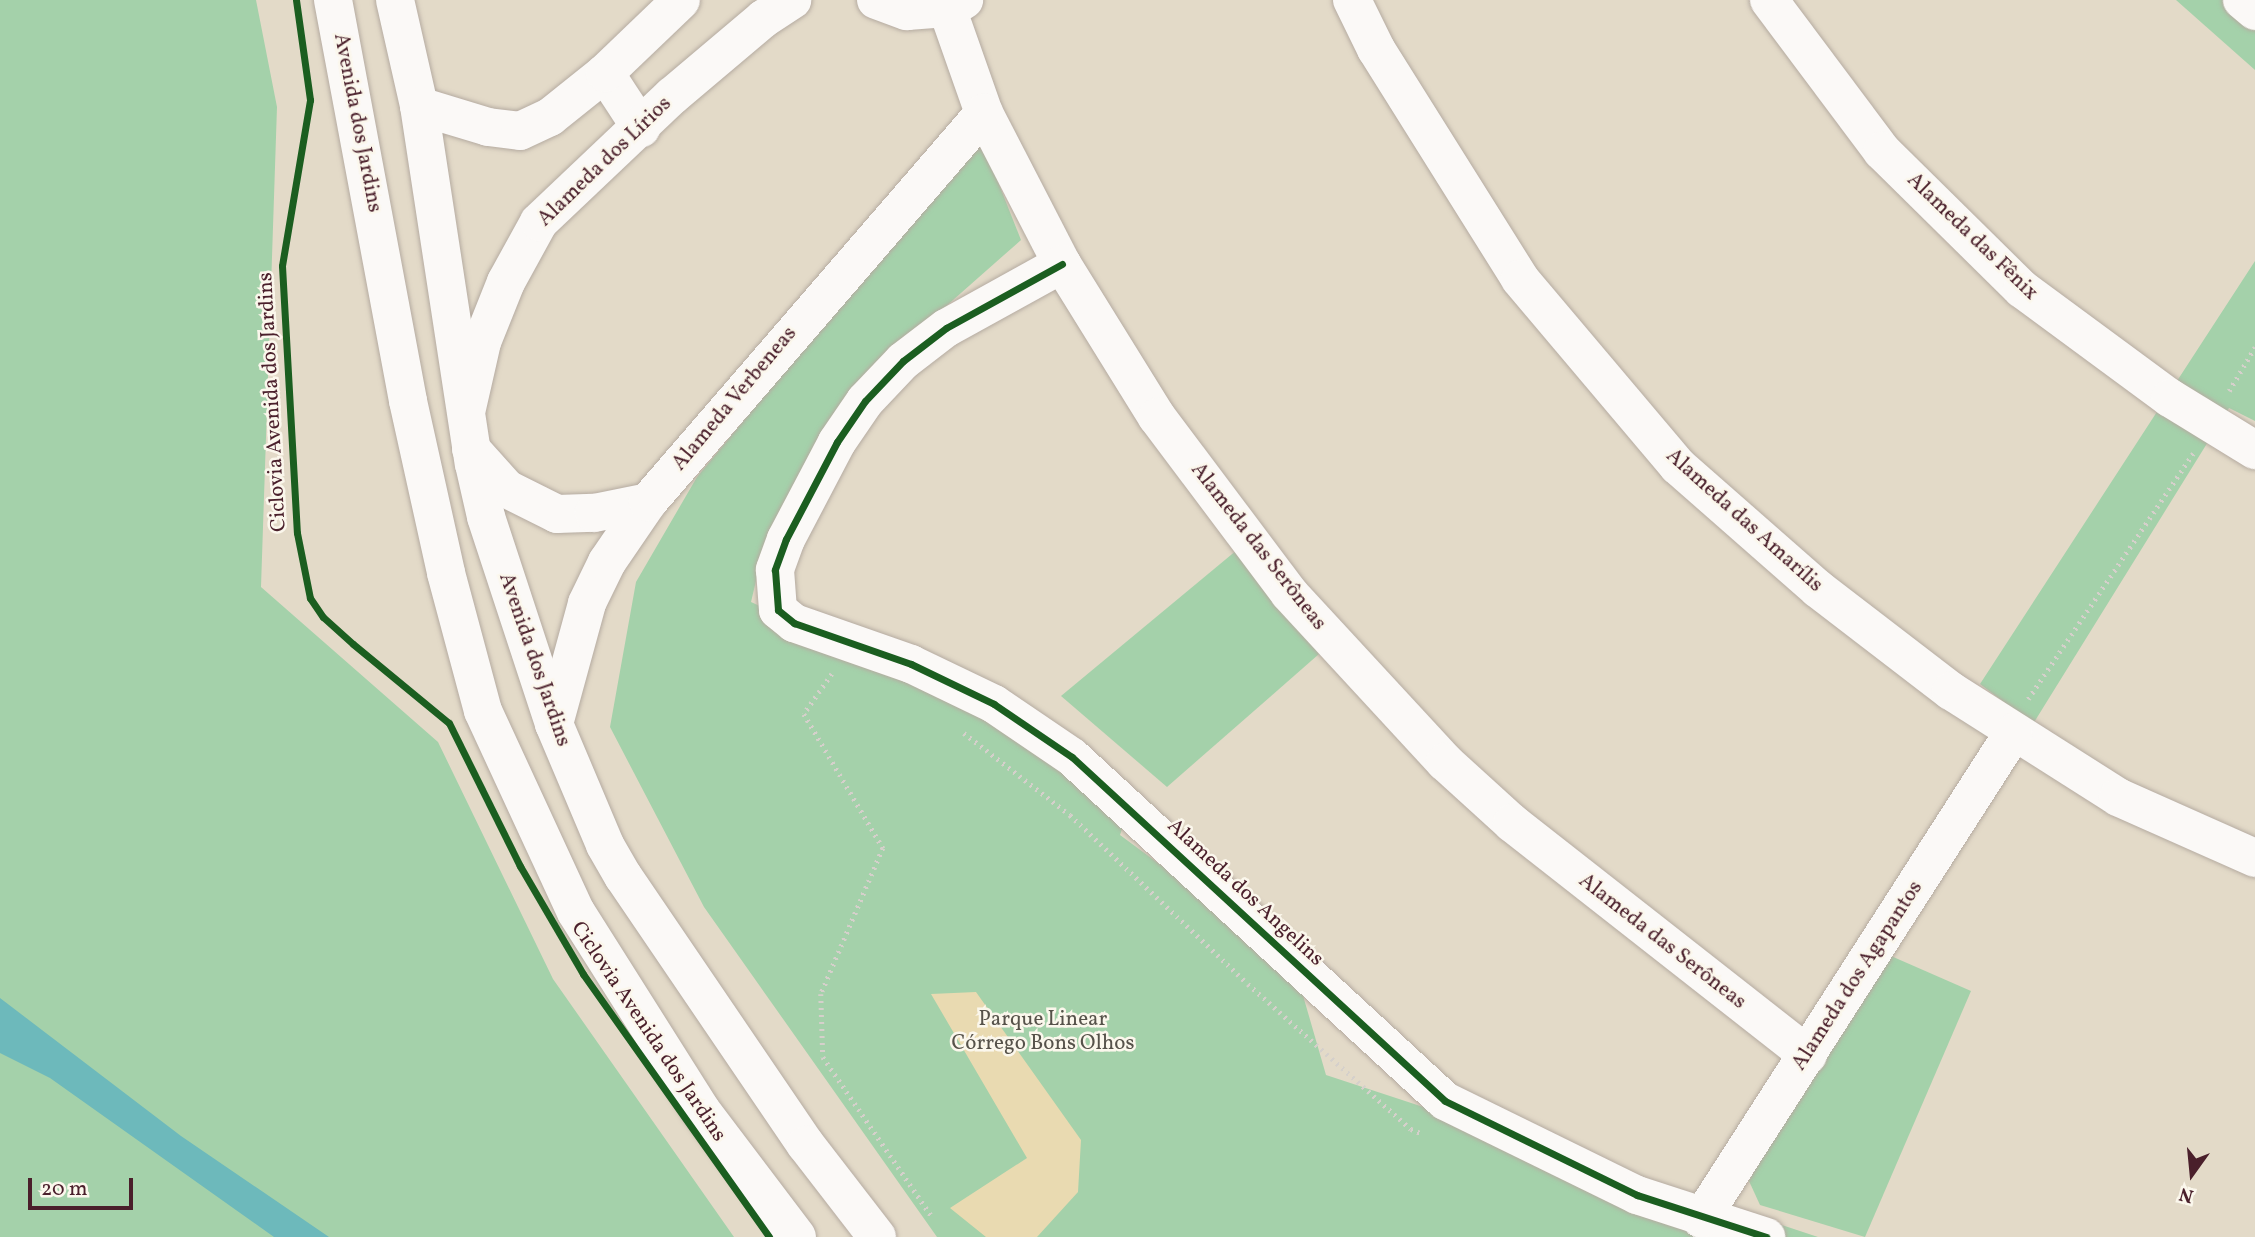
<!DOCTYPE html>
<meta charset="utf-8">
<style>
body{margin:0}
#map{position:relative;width:2255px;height:1237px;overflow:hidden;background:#e3dac8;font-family:Vollkorn,serif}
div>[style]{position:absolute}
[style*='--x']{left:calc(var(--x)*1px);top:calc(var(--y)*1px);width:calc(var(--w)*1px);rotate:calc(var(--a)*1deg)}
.green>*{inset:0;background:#a4d1aa}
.sand>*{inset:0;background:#e9dab1}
.water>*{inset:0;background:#6db9bb}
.path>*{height:4.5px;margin-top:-2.25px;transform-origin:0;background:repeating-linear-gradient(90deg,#d5d0cb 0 2px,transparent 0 7px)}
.roads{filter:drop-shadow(0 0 2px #b5aba1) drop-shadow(0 0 2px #b5aba1)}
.street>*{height:38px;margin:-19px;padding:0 19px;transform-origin:19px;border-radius:19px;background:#fbf9f7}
.secondary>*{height:38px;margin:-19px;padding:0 19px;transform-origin:19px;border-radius:19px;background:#fbf9f7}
.cycleway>*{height:7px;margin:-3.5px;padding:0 3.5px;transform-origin:3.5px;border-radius:3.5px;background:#1b5e20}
span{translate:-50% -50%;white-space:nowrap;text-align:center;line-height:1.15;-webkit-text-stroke:5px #fbf7ec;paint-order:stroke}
.street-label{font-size:21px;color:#4a1f2b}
.park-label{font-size:21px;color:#56524a}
.north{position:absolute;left:2157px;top:1139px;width:70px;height:70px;-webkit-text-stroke:5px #fbf7ec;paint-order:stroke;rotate:195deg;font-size:19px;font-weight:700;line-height:28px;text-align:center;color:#4a1f2b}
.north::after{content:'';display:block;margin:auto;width:24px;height:32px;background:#4a1f2b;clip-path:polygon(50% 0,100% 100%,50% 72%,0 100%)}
.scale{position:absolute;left:28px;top:1178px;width:105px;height:32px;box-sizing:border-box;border:4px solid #4a1f2b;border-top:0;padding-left:9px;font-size:21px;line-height:24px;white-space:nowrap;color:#4a1f2b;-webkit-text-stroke:5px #fbf7ec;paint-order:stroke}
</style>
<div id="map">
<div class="green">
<i style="clip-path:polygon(0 0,256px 0,277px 107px,261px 587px,438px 742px,553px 979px,734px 1237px,0 1237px)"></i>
<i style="clip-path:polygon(2176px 0,2233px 0,2255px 21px,2255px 70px)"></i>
<i style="clip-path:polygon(980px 136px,1021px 240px,867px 376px,760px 564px,751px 602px,978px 705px,1124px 823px,1120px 835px,1185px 883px,1302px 992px,1326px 1075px,1818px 1237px,937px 1237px,704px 907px,610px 727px,636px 582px,697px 477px)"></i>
<i style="clip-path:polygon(2255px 261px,2255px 421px,2229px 408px,2033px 724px,1980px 684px)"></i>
<i style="clip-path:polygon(1249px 540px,1319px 654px,1167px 787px,1061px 696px)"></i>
<i style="clip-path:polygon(1875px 949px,1971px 991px,1865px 1237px,1760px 1205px,1749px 1181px)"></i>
</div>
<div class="sand">
<i style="clip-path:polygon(976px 992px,1081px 1140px,1078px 1192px,1037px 1237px,986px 1237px,950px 1208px,1027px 1158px,931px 994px)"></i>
</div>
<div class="water">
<i style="clip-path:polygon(0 998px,181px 1136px,329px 1237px,274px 1237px,50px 1078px,0 1053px)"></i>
</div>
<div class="path">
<i style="--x:2229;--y:391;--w:51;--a:-59.4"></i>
<i style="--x:832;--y:674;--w:49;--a:125"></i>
<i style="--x:804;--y:714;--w:156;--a:59.5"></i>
<i style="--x:883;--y:848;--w:159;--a:113"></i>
<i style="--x:821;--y:994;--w:63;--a:88.2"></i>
<i style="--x:823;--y:1057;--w:195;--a:55.7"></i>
<i style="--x:2028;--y:699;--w:296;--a:-56.1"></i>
<i style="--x:964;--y:733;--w:134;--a:37.7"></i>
<i style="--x:1070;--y:815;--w:245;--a:43.5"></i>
<i style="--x:1248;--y:984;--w:218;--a:41.7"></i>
<i style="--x:1411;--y:1129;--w:13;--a:23"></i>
</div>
<div class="roads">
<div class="street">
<i style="--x:876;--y:0;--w:33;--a:20"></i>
<i style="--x:907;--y:11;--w:40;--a:-4.3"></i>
<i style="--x:947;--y:8;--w:19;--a:-25"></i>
<i style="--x:1352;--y:0;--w:55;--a:63.9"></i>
<i style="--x:1376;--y:49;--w:271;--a:57.9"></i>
<i style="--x:1520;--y:279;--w:245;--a:49.8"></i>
<i style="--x:1678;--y:466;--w:186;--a:41.3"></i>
<i style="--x:1818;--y:589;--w:168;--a:37.5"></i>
<i style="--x:1951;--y:691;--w:198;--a:32.4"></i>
<i style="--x:2118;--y:797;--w:150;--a:24"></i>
<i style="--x:1769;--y:0;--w:189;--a:53.2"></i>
<i style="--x:1882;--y:151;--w:197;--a:44.6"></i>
<i style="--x:2022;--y:289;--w:184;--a:36.4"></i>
<i style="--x:2170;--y:398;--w:100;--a:31.5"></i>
<i style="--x:2242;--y:0;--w:17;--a:40"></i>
<i style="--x:947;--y:8;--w:111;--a:70.6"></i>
<i style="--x:984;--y:113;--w:170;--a:62.7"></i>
<i style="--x:1062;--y:264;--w:180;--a:58.2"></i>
<i style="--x:1157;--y:417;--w:220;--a:53.1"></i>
<i style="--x:1289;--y:593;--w:230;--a:47.3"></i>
<i style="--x:1445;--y:762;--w:91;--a:42.3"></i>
<i style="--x:1512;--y:823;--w:376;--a:38.1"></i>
<i style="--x:605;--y:73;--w:66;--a:56.8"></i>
<i style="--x:419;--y:106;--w:72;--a:16.9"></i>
<i style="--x:488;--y:127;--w:32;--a:7"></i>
<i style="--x:520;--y:131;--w:33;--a:-25"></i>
<i style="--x:550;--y:117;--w:70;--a:-38.7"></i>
<i style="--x:605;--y:73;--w:105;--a:-43.8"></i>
<i style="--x:1062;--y:264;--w:132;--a:151.1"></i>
<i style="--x:946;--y:328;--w:54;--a:142.5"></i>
<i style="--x:903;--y:361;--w:55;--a:133.5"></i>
<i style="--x:865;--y:401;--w:50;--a:124.3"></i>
<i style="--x:837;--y:442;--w:110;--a:117.7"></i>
<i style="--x:786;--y:539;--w:33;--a:110"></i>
<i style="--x:775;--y:570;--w:40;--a:85.7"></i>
<i style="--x:778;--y:610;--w:21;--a:39"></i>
<i style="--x:794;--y:623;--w:124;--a:19.3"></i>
<i style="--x:911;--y:664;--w:92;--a:25.7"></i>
<i style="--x:994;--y:704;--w:94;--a:34.2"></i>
<i style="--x:1072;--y:757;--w:507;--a:42.68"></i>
<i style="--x:1445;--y:1101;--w:214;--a:26.1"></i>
<i style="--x:1637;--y:1195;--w:136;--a:18"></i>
<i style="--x:467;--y:408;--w:68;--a:-77.2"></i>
<i style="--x:482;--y:342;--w:65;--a:-68.2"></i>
<i style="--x:506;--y:282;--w:68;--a:-61.2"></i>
<i style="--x:539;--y:222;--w:183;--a:-43.5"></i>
<i style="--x:672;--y:96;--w:119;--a:-40.2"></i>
<i style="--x:763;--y:19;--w:35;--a:-33"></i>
<i style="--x:471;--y:449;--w:54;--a:48"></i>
<i style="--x:507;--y:489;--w:56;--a:26.6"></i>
<i style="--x:557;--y:514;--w:37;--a:-2"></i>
<i style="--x:594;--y:513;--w:55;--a:-11.5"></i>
<i style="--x:554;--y:724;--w:125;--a:-74.7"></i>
<i style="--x:587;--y:603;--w:46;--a:-64"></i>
<i style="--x:607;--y:562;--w:73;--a:-55.7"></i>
<i style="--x:648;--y:502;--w:514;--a:-49.18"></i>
<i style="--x:1701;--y:1219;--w:578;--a:-57.3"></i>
</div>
<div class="secondary">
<i style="--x:333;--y:0;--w:408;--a:79.4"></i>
<i style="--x:408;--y:401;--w:176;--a:77.5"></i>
<i style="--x:446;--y:573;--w:143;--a:75"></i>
<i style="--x:483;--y:711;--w:221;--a:65.2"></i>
<i style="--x:576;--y:912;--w:234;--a:57.7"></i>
<i style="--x:701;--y:1110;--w:159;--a:52.9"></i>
<i style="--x:395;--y:0;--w:109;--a:77.2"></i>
<i style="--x:419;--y:106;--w:362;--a:81.3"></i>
<i style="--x:474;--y:464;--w:54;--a:77.2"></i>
<i style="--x:486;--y:517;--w:218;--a:71.8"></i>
<i style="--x:554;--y:724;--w:131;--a:67.1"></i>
<i style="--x:605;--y:845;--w:36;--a:60"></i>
<i style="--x:623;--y:876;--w:325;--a:55.8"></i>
<i style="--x:806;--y:1145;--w:116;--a:52.3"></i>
</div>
</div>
<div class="cycleway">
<i style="--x:296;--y:0;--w:101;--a:82"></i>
<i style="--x:310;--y:100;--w:168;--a:99.6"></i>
<i style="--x:282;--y:266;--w:267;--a:86.8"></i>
<i style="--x:297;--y:533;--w:66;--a:78.7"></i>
<i style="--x:310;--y:598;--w:23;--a:56"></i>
<i style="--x:323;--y:617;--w:40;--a:42"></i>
<i style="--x:353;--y:644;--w:124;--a:39.5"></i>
<i style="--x:449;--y:723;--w:160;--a:63.6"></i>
<i style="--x:520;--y:866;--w:125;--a:59.7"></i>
<i style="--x:583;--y:974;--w:322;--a:54.7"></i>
<i style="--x:1062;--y:264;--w:132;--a:151.1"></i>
<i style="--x:946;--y:328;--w:54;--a:142.5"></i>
<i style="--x:903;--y:361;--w:55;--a:133.5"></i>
<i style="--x:865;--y:401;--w:50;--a:124.3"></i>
<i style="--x:837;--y:442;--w:110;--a:117.7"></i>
<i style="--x:786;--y:539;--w:33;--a:110"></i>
<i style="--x:775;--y:570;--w:40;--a:85.7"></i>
<i style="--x:778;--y:610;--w:21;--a:39"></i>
<i style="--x:794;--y:623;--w:124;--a:19.3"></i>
<i style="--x:911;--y:664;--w:92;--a:25.7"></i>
<i style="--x:994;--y:704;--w:94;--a:34.2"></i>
<i style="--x:1072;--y:757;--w:507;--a:42.68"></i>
<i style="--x:1445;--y:1101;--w:214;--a:26.1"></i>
<i style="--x:1637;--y:1195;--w:136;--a:18"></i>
</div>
<div class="street-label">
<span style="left:357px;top:123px;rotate:79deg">Avenida dos Jardins</span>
<span style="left:605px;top:162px;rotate:-44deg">Alameda dos Lírios</span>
<span style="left:1972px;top:237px;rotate:44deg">Alameda das Fênix</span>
<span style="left:735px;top:399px;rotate:-50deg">Alameda Verbeneas</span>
<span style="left:273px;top:402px;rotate:-93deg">Ciclovia Avenida dos Jardins</span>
<span style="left:1744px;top:521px;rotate:42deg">Alameda das Amarílis</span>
<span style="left:1258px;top:547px;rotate:52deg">Alameda das Serôneas</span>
<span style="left:534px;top:660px;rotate:71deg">Avenida dos Jardins</span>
<span style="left:1245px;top:893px;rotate:43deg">Alameda dos Angelins</span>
<span style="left:1662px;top:942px;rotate:38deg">Alameda das Serôneas</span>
<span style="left:1858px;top:976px;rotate:-57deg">Alameda dos Agapantos</span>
<span style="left:648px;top:1032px;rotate:56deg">Ciclovia Avenida dos Jardins</span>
</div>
<div class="park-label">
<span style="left:1043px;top:1032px">Parque Linear<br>Córrego Bons Olhos</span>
</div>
<div class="north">N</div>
<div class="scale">20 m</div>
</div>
